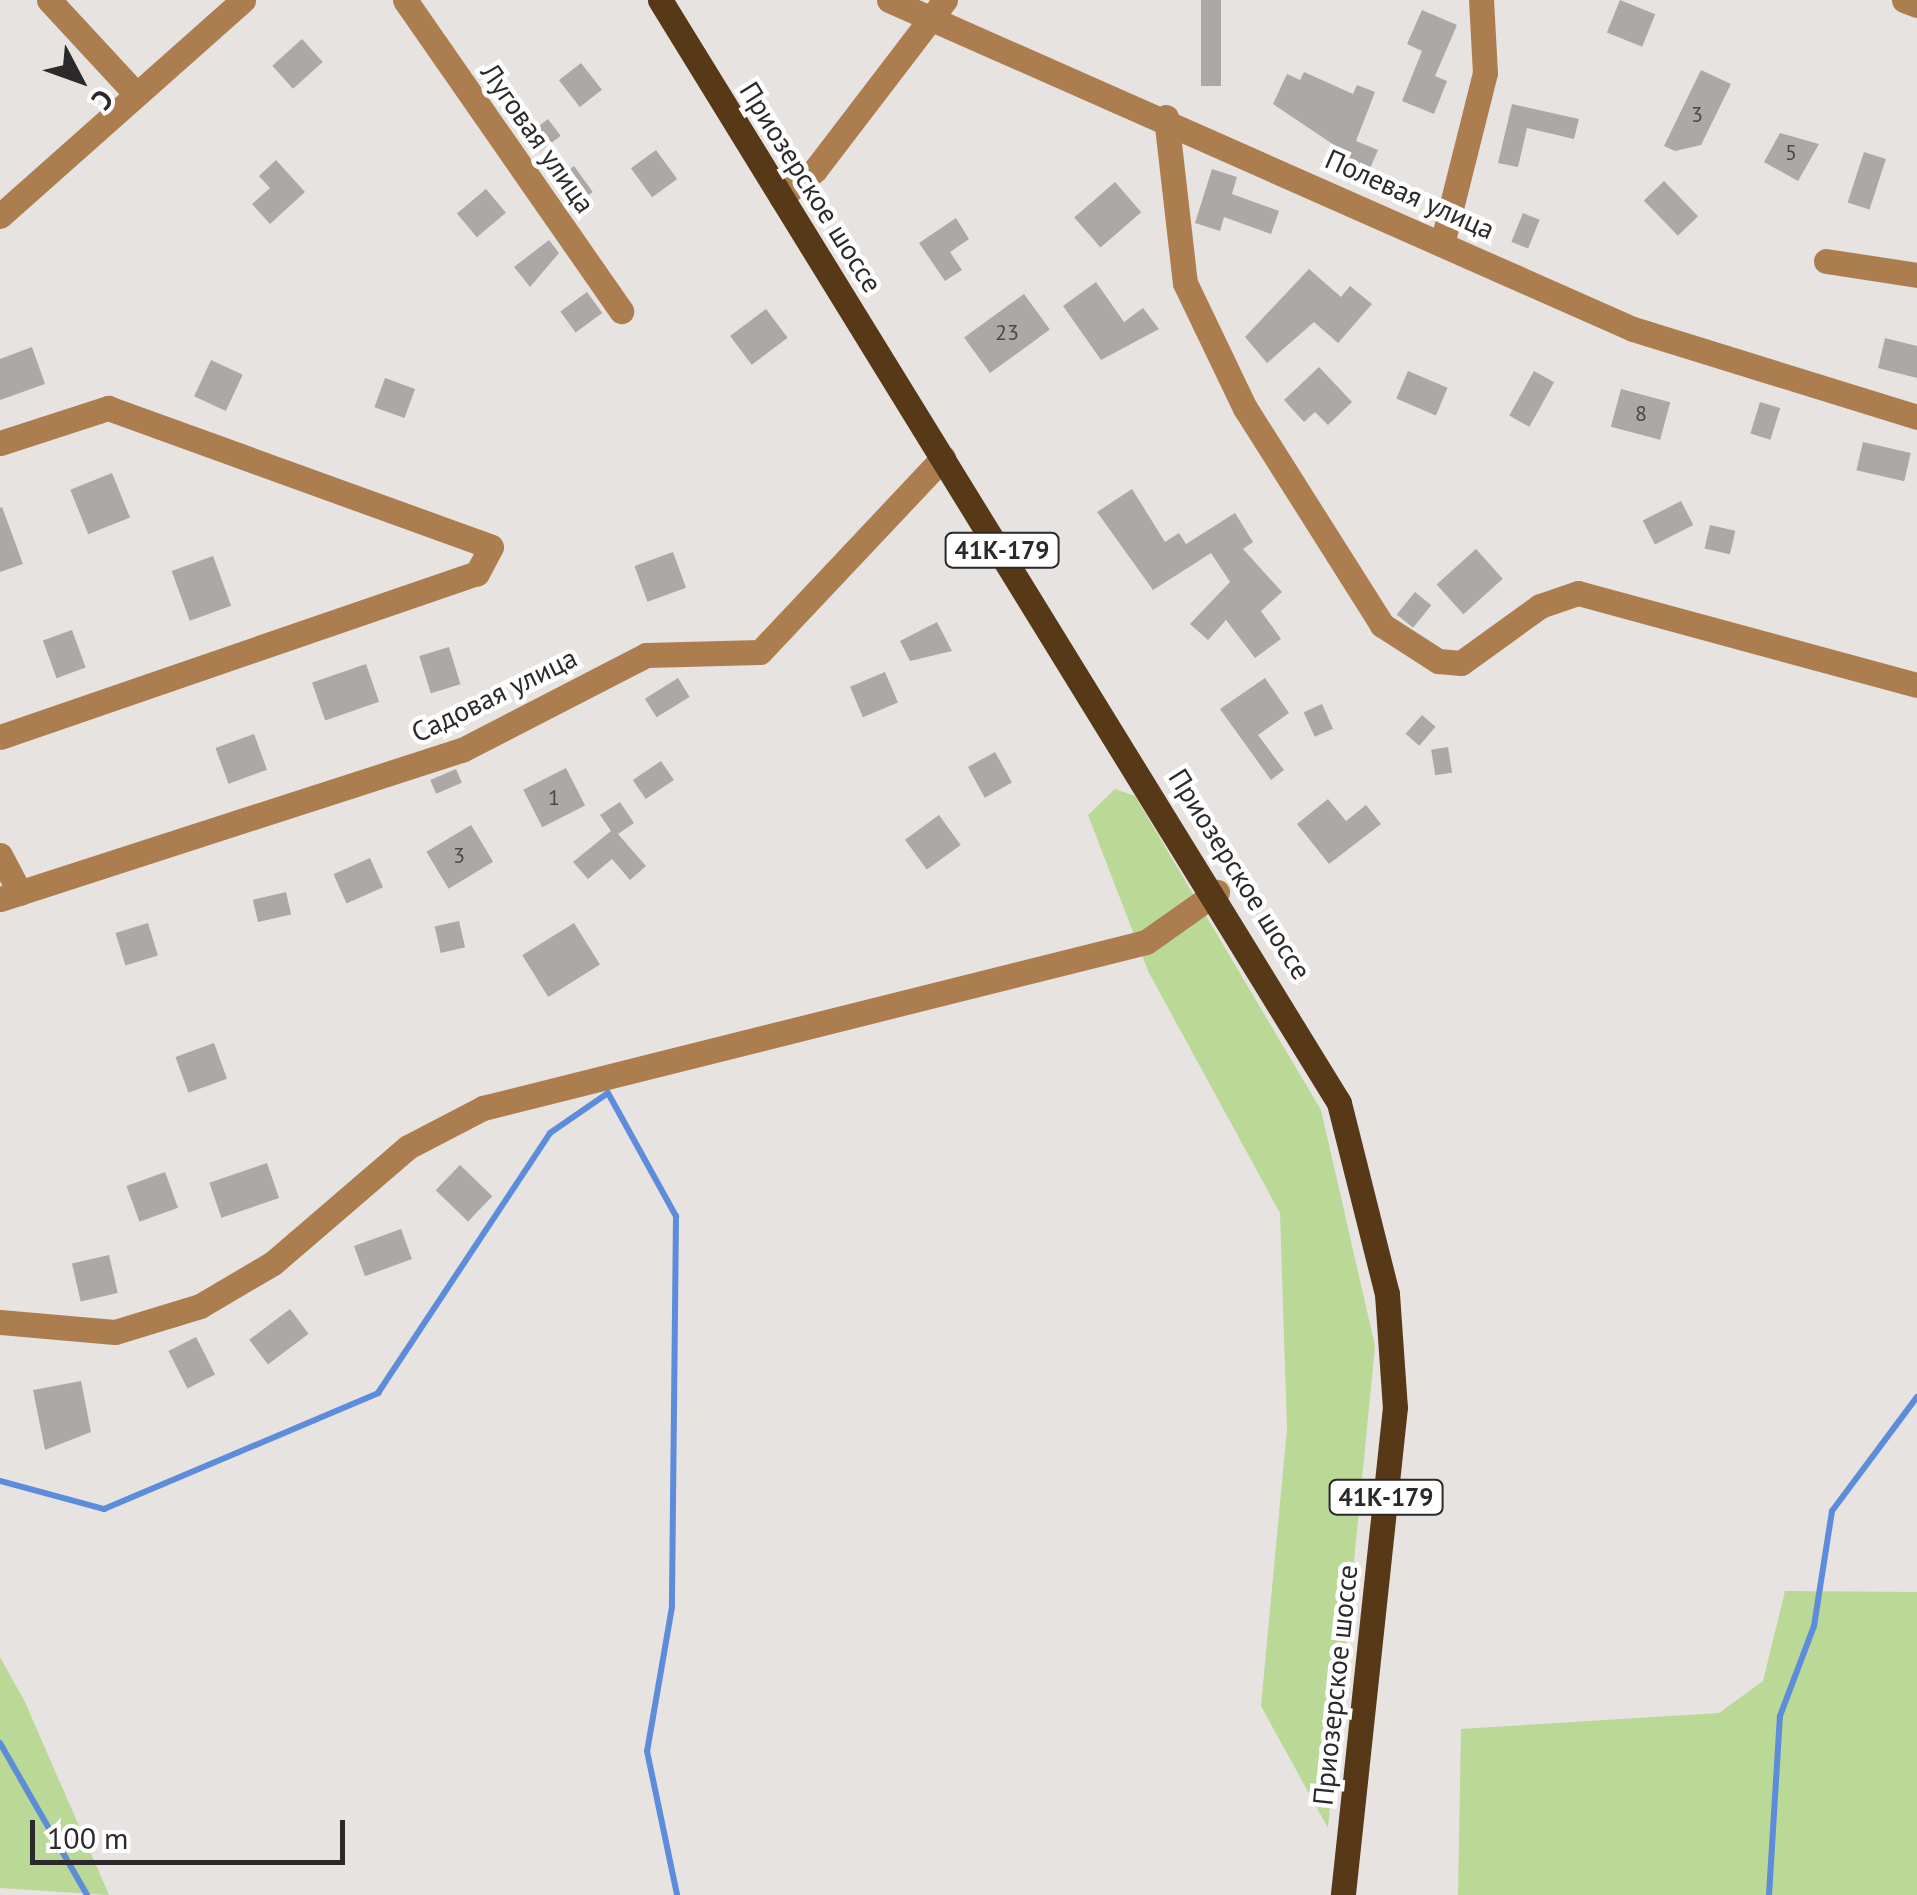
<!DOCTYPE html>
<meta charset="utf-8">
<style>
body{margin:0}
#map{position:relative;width:1917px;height:1895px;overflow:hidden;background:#e7e3e0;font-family:"PT Sans",sans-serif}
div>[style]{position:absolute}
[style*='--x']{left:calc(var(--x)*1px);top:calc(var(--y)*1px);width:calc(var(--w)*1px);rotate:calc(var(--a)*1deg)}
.green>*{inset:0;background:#bad896}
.stream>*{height:6px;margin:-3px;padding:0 3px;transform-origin:3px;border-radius:3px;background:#5c8cda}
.building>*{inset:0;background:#aca8a6;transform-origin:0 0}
.minor>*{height:25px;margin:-12.5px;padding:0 12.5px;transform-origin:12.5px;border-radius:12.5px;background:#ac7e4f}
.major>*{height:25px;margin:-12.5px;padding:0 12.5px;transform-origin:12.5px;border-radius:12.5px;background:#573917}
span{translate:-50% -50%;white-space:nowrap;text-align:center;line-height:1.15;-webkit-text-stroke:9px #fff;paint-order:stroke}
.number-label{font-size:22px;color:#4b4948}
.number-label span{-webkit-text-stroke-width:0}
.shield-label span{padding:2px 8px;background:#fff;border:2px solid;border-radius:8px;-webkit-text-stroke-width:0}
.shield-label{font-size:25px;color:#2b2929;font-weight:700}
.street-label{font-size:28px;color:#2b2929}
.north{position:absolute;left:30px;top:30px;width:100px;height:100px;-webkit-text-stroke:8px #fff;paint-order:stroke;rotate:131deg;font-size:28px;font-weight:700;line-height:40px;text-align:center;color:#2b2929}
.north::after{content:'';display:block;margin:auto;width:35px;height:45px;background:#2b2929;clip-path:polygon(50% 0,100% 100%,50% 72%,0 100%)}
.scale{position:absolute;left:30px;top:1820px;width:315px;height:45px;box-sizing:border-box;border:5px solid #2b2929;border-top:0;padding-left:12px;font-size:30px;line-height:35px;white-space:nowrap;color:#2b2929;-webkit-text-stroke:8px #fff;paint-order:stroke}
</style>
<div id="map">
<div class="green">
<i style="clip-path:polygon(1115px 789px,1135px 796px,1321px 1110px,1375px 1346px,1328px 1828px,1261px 1706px,1287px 1429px,1280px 1213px,1148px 971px,1088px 815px)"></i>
<i style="clip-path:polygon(1785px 1591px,1917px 1592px,1917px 1895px,1458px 1895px,1461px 1729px,1719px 1713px,1763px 1681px)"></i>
<i style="clip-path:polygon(0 1657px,25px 1702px,109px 1895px,0 1888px)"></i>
</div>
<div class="stream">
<i style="--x:0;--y:1481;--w:108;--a:15.1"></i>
<i style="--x:104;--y:1509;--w:298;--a:-22.9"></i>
<i style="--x:378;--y:1393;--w:312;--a:-56.5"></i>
<i style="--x:550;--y:1133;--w:70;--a:-34.6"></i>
<i style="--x:608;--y:1093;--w:141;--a:61.1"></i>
<i style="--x:676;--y:1216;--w:391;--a:90.6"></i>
<i style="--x:672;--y:1607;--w:146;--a:99.8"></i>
<i style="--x:647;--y:1751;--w:147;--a:78.2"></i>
<i style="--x:0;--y:1743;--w:175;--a:60.2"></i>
<i style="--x:1769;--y:1895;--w:179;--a:-86.5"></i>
<i style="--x:1780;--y:1716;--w:96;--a:-69.3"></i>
<i style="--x:1814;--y:1626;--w:116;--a:-81.1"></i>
<i style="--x:1832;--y:1511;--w:142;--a:-53.3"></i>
</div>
<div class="building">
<i style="left:1201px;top:0;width:20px;height:86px"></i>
<i style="left:1620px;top:0;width:38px;height:35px;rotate:22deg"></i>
<i style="clip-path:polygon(1422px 10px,1457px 25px,1435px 76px,1447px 81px,1434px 114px,1402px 101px,1422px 51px,1407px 44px)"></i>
<i style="left:302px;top:39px;width:31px;height:40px;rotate:48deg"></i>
<i style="left:581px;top:63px;width:34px;height:28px;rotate:52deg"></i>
<i style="clip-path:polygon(1701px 70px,1731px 84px,1701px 145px,1675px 151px,1664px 146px)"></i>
<i style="clip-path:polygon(1304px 72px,1353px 94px,1357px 85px,1375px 92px,1356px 141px,1378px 150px,1365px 180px,1326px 163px,1334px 145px,1273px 104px,1287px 74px,1300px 80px)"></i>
<i style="clip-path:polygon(1512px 104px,1579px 119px,1574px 139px,1527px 128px,1518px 167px,1498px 163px)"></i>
<i style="left:548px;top:119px;width:21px;height:26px;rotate:53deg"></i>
<i style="clip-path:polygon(1780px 133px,1819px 144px,1798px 181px,1764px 162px)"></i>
<i style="left:656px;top:150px;width:36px;height:31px;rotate:54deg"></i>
<i style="left:1864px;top:152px;width:23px;height:53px;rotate:18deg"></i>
<i style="clip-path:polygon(276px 160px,305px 192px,270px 224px,252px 204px,270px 188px,259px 176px)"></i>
<i style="left:574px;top:166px;width:32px;height:25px;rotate:54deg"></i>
<i style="clip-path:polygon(1212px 169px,1237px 177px,1232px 194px,1279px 211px,1271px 234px,1224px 217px,1220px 231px,1195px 223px)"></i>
<i style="left:1664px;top:181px;width:49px;height:28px;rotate:46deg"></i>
<i style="left:1115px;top:182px;width:40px;height:54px;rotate:49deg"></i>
<i style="left:486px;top:189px;width:31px;height:38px;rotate:50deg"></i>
<i style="left:1523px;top:213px;width:18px;height:31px;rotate:22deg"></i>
<i style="clip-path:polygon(956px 218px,969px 239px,950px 252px,962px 270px,945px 281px,919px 243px)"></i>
<i style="clip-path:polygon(549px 240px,559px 253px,530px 287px,514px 267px)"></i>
<i style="clip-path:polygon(1309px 269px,1341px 297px,1350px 286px,1372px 304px,1338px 343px,1314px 322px,1267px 363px,1245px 337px)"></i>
<i style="clip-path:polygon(1096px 282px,1124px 322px,1143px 308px,1159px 329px,1101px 360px,1063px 306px)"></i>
<i style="left:587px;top:292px;width:26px;height:33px;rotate:54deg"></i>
<i style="left:1024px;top:294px;width:44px;height:74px;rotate:54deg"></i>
<i style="left:766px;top:309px;width:36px;height:45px;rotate:53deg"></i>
<i style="clip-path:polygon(1885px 338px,1917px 346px,1917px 378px,1878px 368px)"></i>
<i style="clip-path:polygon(32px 347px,45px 384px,0 400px,0 359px)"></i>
<i style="left:211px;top:360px;width:35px;height:40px;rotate:25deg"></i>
<i style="clip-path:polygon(1319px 367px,1352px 402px,1328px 425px,1315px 412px,1304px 422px,1284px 400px)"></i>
<i style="left:1408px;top:371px;width:43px;height:30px;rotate:23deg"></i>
<i style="left:1534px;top:371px;width:23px;height:51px;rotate:29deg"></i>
<i style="left:385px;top:378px;width:32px;height:31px;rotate:20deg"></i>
<i style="left:1621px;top:389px;width:51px;height:39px;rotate:15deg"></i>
<i style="left:1760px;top:402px;width:21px;height:33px;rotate:17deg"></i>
<i style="left:1863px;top:442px;width:49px;height:29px;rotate:13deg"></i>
<i style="left:112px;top:473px;width:48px;height:45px;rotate:68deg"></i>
<i style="clip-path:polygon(1132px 489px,1165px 542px,1179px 533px,1186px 544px,1235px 513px,1253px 542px,1243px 549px,1282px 592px,1261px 611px,1281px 639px,1255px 658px,1226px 620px,1208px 640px,1190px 624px,1230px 582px,1211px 553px,1153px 590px,1097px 512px)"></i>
<i style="left:1681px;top:501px;width:27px;height:43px;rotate:63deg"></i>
<i style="clip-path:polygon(2px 507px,23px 564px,0 572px,0 508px)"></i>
<i style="left:1710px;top:525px;width:26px;height:24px;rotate:13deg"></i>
<i style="left:1476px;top:549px;width:40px;height:53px;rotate:48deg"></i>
<i style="left:673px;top:552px;width:38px;height:41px;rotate:70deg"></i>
<i style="left:213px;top:556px;width:53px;height:44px;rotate:70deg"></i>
<i style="left:1415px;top:592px;width:21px;height:29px;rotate:39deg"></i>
<i style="clip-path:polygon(937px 622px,952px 651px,910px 661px,900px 641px)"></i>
<i style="left:72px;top:630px;width:40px;height:31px;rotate:70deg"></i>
<i style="left:449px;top:647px;width:39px;height:31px;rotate:73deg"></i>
<i style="left:366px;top:664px;width:40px;height:57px;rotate:71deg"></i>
<i style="left:885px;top:672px;width:33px;height:38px;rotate:67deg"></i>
<i style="left:678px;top:678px;width:22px;height:39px;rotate:58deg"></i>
<i style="clip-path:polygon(1265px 678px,1289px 713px,1258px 735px,1284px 770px,1271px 780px,1220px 709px)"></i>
<i style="left:1322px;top:704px;width:27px;height:20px;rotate:66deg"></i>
<i style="left:1422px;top:715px;width:18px;height:25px;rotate:41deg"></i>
<i style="left:254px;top:734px;width:38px;height:41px;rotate:70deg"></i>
<i style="left:1448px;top:747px;width:26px;height:17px;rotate:81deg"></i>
<i style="left:995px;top:752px;width:35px;height:31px;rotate:61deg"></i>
<i style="left:661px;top:761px;width:23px;height:34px;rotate:56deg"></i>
<i style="left:566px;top:768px;width:42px;height:48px;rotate:63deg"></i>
<i style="left:456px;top:769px;width:15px;height:28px;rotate:67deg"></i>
<i style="clip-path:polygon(1328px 799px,1346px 821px,1366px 805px,1381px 824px,1329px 864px,1297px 824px)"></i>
<i style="clip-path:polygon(620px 802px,634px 823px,618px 834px,646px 866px,630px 880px,612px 859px,588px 879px,573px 862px,611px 831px,600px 815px)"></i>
<i style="left:939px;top:815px;width:37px;height:42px;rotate:54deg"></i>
<i style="left:471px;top:825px;width:43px;height:52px;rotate:59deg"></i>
<i style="left:370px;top:858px;width:32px;height:40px;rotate:66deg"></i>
<i style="left:286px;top:892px;width:23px;height:34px;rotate:77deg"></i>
<i style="left:459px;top:921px;width:27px;height:25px;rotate:77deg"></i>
<i style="left:148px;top:923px;width:34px;height:34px;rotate:73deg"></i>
<i style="left:574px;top:923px;width:49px;height:61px;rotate:58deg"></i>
<i style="left:214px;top:1043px;width:38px;height:41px;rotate:70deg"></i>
<i style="left:267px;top:1163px;width:37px;height:61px;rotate:71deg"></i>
<i style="left:460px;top:1165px;width:45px;height:35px;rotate:44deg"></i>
<i style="left:165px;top:1172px;width:38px;height:41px;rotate:70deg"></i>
<i style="left:401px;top:1229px;width:32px;height:50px;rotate:70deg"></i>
<i style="left:109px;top:1255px;width:39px;height:38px;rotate:77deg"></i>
<i style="left:290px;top:1309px;width:31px;height:51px;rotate:53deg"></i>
<i style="left:196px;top:1337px;width:42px;height:31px;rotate:63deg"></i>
<i style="clip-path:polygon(81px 1381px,91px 1432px,45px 1450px,33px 1390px)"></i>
</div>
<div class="minor">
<i style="--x:49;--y:0;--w:128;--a:47.2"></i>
<i style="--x:405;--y:0;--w:379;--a:55.2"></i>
<i style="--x:889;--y:0;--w:813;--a:23.86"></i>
<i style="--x:1633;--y:329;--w:297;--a:17.2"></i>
<i style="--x:1904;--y:0;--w:14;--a:21"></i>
<i style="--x:1166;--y:117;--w:167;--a:83.5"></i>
<i style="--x:1185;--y:283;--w:139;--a:64.4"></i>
<i style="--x:1245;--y:408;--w:257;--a:57.7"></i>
<i style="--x:1382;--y:625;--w:67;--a:32.7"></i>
<i style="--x:1438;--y:661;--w:23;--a:5"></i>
<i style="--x:1461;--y:663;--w:97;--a:-35.8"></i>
<i style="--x:1540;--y:606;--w:40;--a:-18.9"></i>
<i style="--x:1578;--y:593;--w:351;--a:15.2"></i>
<i style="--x:781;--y:197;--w:43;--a:-38.5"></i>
<i style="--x:815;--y:170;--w:214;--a:-52.6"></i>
<i style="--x:0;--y:216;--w:325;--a:-41.6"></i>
<i style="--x:1443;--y:240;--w:172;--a:-75.9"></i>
<i style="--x:1485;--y:73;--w:73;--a:-93.1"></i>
<i style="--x:1826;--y:261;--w:92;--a:8.7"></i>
<i style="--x:0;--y:443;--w:114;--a:-18"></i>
<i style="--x:108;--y:408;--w:407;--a:19.9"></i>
<i style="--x:491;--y:547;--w:30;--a:118"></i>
<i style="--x:477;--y:573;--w:504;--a:161.03"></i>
<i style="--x:0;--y:855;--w:43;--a:62.2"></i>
<i style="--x:0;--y:899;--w:485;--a:-17.9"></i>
<i style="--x:462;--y:750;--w:207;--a:-27.3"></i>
<i style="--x:646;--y:655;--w:114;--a:-1.5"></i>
<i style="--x:760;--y:652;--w:267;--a:-46.7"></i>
<i style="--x:0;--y:1322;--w:115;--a:5"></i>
<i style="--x:115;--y:1332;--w:89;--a:-17"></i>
<i style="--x:200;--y:1306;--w:85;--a:-30.5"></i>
<i style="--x:273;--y:1263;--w:178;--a:-40.7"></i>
<i style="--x:408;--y:1147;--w:85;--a:-27.5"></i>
<i style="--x:483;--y:1108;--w:683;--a:-14.06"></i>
<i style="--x:1146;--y:942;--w:87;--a:-35.2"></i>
</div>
<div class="major">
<i style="--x:660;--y:0;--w:1295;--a:58.38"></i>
<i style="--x:1339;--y:1103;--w:197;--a:75.9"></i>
<i style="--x:1387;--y:1294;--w:113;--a:86"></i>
<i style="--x:1395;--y:1407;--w:491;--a:96.1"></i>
</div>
<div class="number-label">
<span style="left:1697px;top:115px">3</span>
<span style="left:1791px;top:153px">5</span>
<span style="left:1007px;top:333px">23</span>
<span style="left:1641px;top:414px">8</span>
<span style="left:554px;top:798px">1</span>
<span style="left:459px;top:856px">3</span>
</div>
<div class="shield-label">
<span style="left:1002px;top:550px">41К-179</span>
<span style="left:1386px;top:1497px">41К-179</span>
</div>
<div class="street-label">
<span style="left:538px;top:138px;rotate:55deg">Луговая улица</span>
<span style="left:811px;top:187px;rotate:58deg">Приозерское шоссе</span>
<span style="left:1410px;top:194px;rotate:24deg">Полевая улица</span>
<span style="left:494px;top:695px;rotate:-26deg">Садовая улица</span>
<span style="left:1240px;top:874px;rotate:58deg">Приозерское шоссе</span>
<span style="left:1335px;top:1685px;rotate:-84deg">Приозерское шоссе</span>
</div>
<div class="north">С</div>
<div class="scale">100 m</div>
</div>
